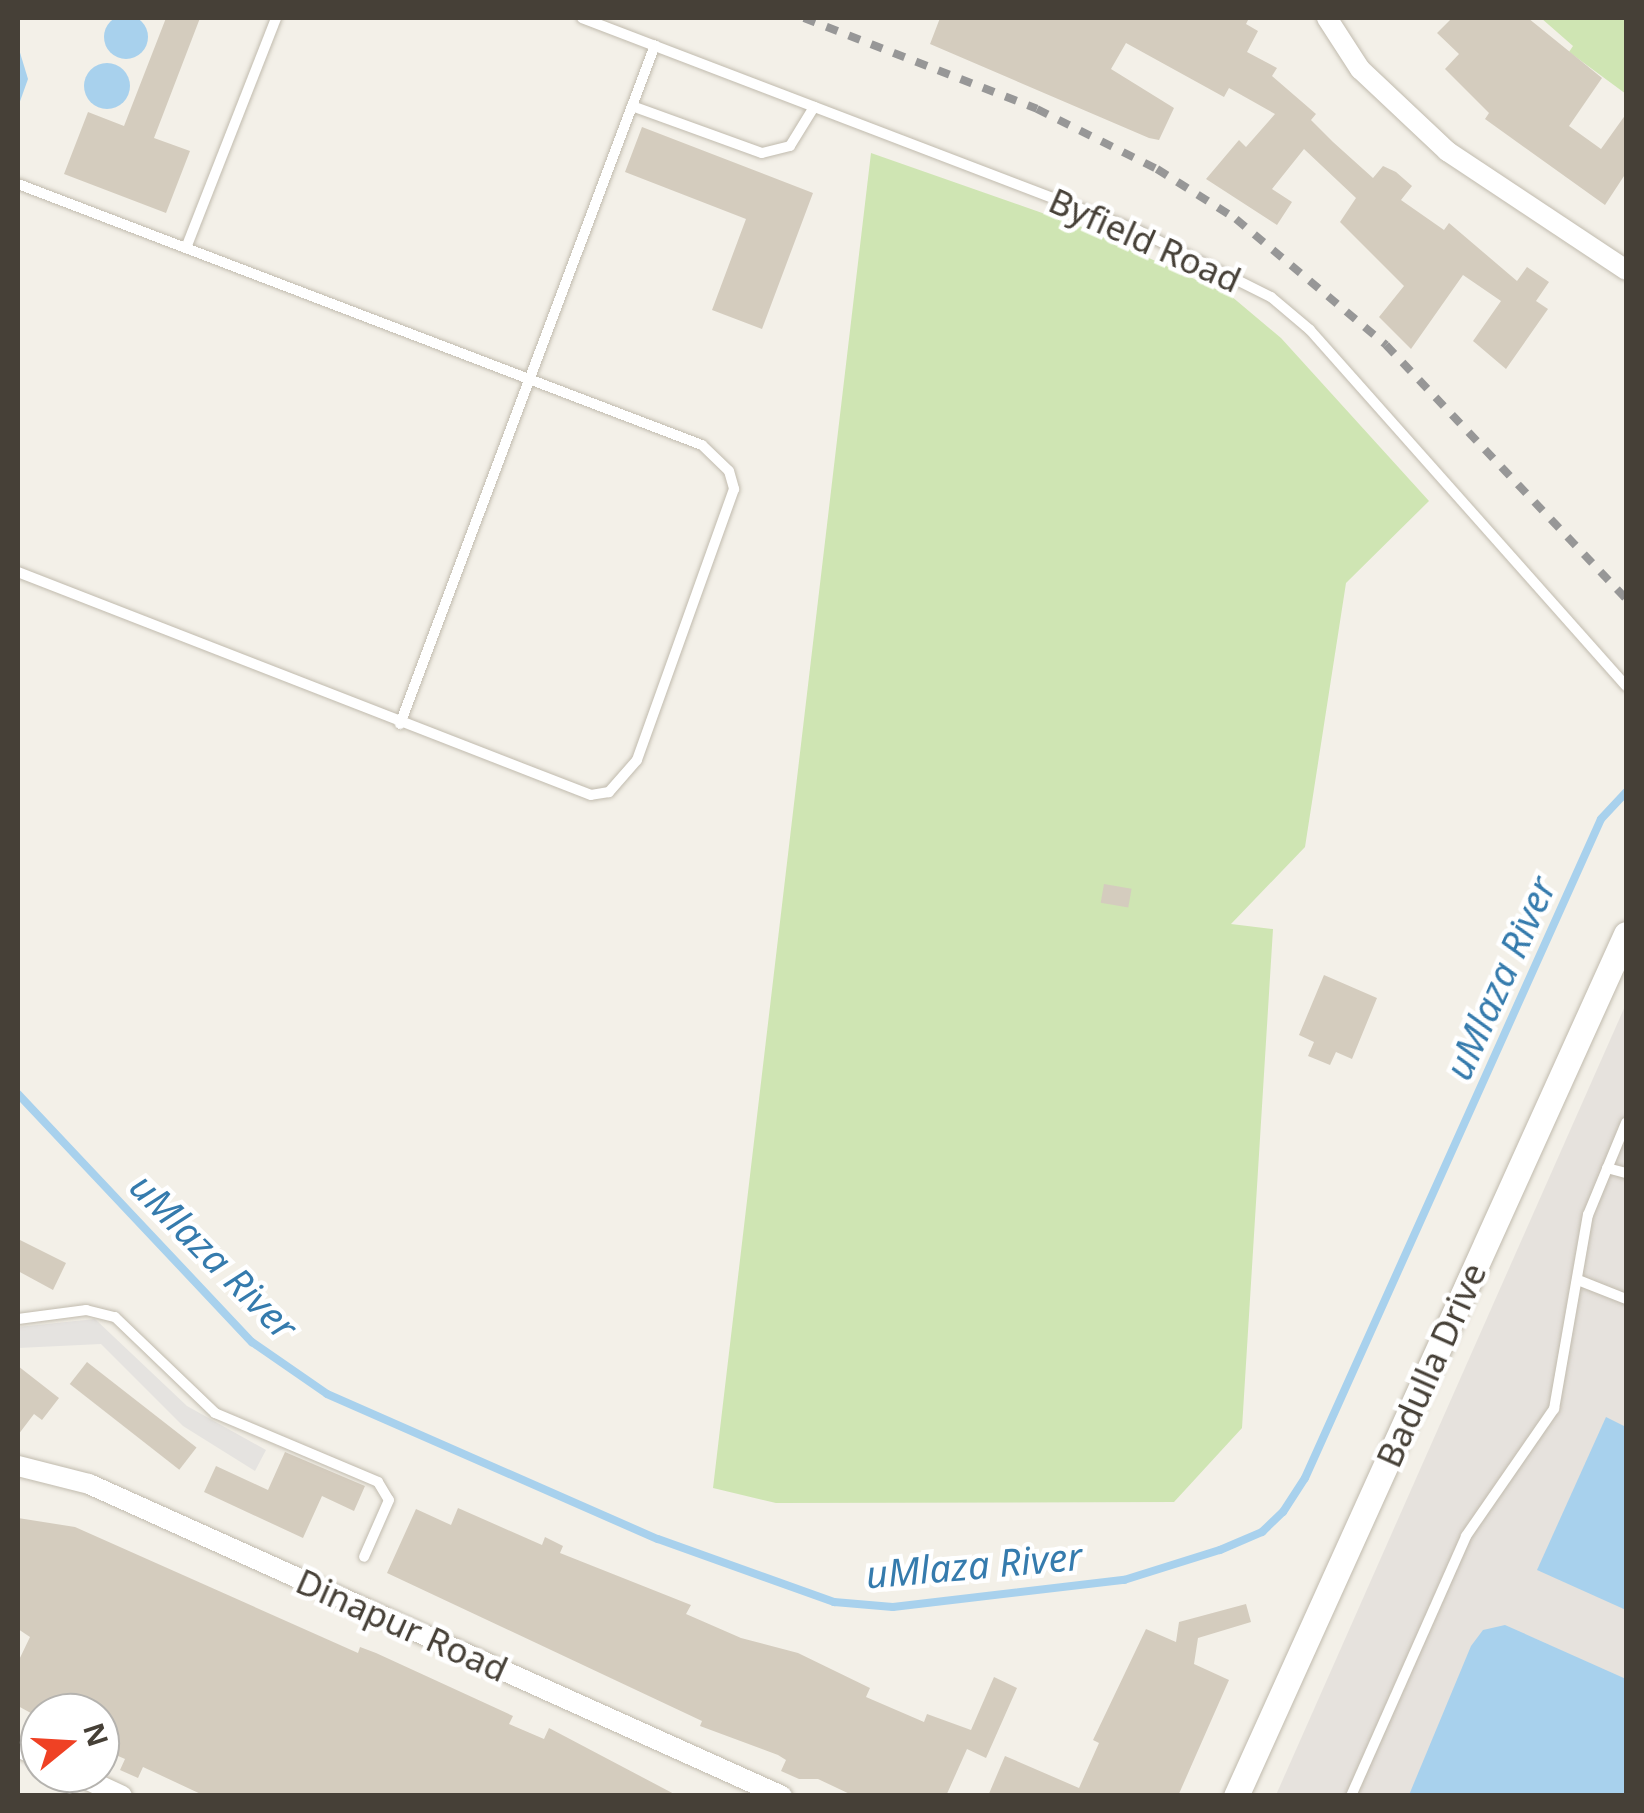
<!DOCTYPE html>
<style>
body{margin:0}
#map{position:relative;width:1644px;height:1813px;overflow:hidden;background:#f3f0e8;font-family:"Noto Sans",sans-serif}
div>[style]{position:absolute}
[style*='--x']{left:calc(var(--x)*1px);top:calc(var(--y)*1px);width:calc(var(--w)*1px);rotate:calc(var(--a)*1deg)}
.industrial>*{inset:0;background:#e6e2dd}
.green>*{inset:0;background:#cfe5b3}
.parking>*{inset:0;background:#e5e3e0}
.water>*{inset:0;background:#a8d1ed}
.round{border-radius:50%}
.stream>*{height:8px;margin:-4px;padding:0 4px;transform-origin:4px;border-radius:4px;background:#a8d1ed}
.building>*{inset:0;background:#d4ccbe;transform-origin:0 0}
.roads{filter:drop-shadow(0 0 2px #c1bbae) drop-shadow(0 0 2px #c1bbae)}
.service>*{height:10px;margin:-5px;padding:0 5px;transform-origin:5px;border-radius:5px;background:#fff}
.minor>*{height:20px;margin:-10px;padding:0 10px;transform-origin:10px;border-radius:10px;background:#fff}
.tertiary>*{height:25px;margin:-12.5px;padding:0 12.5px;transform-origin:12.5px;border-radius:12.5px;background:#fff}
.rail>*{height:8px;margin-top:-4px;transform-origin:0;background:repeating-linear-gradient(90deg,#979797 0 12px,transparent 0 24px)}
span{translate:-50% -50%;white-space:nowrap;text-align:center;line-height:1.15;-webkit-text-stroke:9px #fff;paint-order:stroke}
.street-label{font-size:35px;color:#464037}
.water-label{font-size:38px;color:#357bad;font-style:italic}
.frame{position:absolute;inset:0;border:20px solid #464037;pointer-events:none}
.north{position:absolute;left:20px;top:1693px;width:100px;height:100px;box-sizing:border-box;background:#fff;border:2px solid #b5b3af;border-radius:50%;rotate:72deg;font-size:28px;font-weight:700;line-height:40px;text-align:center;color:#464037}
.north::after{content:'';display:block;margin:auto;width:35px;height:45px;background:#ef4124;clip-path:polygon(50% 0,100% 100%,50% 72%,0 100%)}
</style>
<div id="map">
<div class="industrial">
<i style="clip-path:polygon(1626px 1004px,1626px 1795px,1276px 1795px)"></i>
</div>
<div class="green">
<i style="clip-path:polygon(1541px 18px,1626px 18px,1626px 94px,1569px 52px,1573px 46px)"></i>
<i style="clip-path:polygon(871px 153px,1082px 227px,1231px 296px,1281px 338px,1429px 501px,1346px 583px,1305px 847px,1231px 924px,1273px 929px,1242px 1428px,1174px 1502px,776px 1503px,713px 1488px)"></i>
</div>
<div class="parking">
<i style="clip-path:polygon(95px 1319px,187px 1406px,266px 1450px,255px 1471px,183px 1426px,101px 1344px,18px 1348px,18px 1327px)"></i>
</div>
<div class="water">
<i class="round" style="left:104px;top:15px;width:44px;height:44px"></i>
<i style="clip-path:polygon(18px 46px,28px 79px,18px 107px)"></i>
<i class="round" style="left:84px;top:63px;width:46px;height:46px"></i>
<i style="clip-path:polygon(1606px 1417px,1626px 1427px,1626px 1610px,1537px 1570px)"></i>
<i style="clip-path:polygon(1505px 1625px,1626px 1679px,1626px 1795px,1409px 1795px,1471px 1646px,1483px 1630px)"></i>
</div>
<div class="stream">
<i style="--x:18;--y:1094;--w:341;--a:46.7"></i>
<i style="--x:252;--y:1342;--w:91;--a:34.7"></i>
<i style="--x:327;--y:1394;--w:361;--a:23.7"></i>
<i style="--x:658;--y:1539;--w:187;--a:19.7"></i>
<i style="--x:834;--y:1602;--w:59;--a:4.8"></i>
<i style="--x:893;--y:1607;--w:233;--a:-6.7"></i>
<i style="--x:1124;--y:1580;--w:101;--a:-17.4"></i>
<i style="--x:1220;--y:1550;--w:46;--a:-23.2"></i>
<i style="--x:1262;--y:1532;--w:29;--a:-44"></i>
<i style="--x:1283;--y:1512;--w:40;--a:-57.1"></i>
<i style="--x:1305;--y:1478;--w:722;--a:-65.81"></i>
<i style="--x:1601;--y:819;--w:37;--a:-47"></i>
</div>
<div class="building">
<i style="clip-path:polygon(166px 18px,200px 18px,154px 138px,190px 151px,166px 213px,64px 174px,88px 112px,124px 126px)"></i>
<i style="clip-path:polygon(940px 18px,1249px 18px,1246px 24px,1258px 31px,1247px 52px,1277px 68px,1272px 76px,1316px 114px,1311px 120px,1333px 142px,1373px 178px,1383px 166px,1396px 172px,1412px 186px,1401px 200px,1444px 230px,1449px 223px,1517px 281px,1527px 267px,1549px 282px,1536px 301px,1548px 309px,1506px 369px,1473px 341px,1501px 301px,1463px 275px,1411px 349px,1379px 317px,1404px 286px,1340px 222px,1356px 198px,1304px 149px,1272px 189px,1292px 202px,1277px 225px,1206px 179px,1239px 140px,1246px 147px,1275px 114px,1229px 88px,1224px 97px,1126px 43px,1111px 69px,1174px 108px,1159px 140px,1149px 138px,930px 44px)"></i>
<i style="clip-path:polygon(1452px 18px,1528px 18px,1602px 78px,1569px 126px,1601px 149px,1626px 114px,1626px 173px,1605px 205px,1485px 119px,1489px 113px,1445px 69px,1459px 54px,1437px 33px)"></i>
<i style="clip-path:polygon(642px 127px,813px 193px,762px 329px,712px 310px,746px 219px,625px 172px)"></i>
<i style="left:1104px;top:884px;width:28px;height:19px;rotate:10deg"></i>
<i style="clip-path:polygon(1324px 975px,1377px 998px,1352px 1059px,1336px 1052px,1330px 1065px,1308px 1056px,1314px 1042px,1299px 1035px)"></i>
<i style="clip-path:polygon(18px 1239px,66px 1263px,53px 1290px,18px 1271px)"></i>
<i style="left:87px;top:1362px;width:139px;height:28px;rotate:38deg"></i>
<i style="clip-path:polygon(18px 1366px,59px 1398px,42px 1420px,34px 1414px,18px 1435px)"></i>
<i style="clip-path:polygon(285px 1452px,365px 1486px,354px 1511px,322px 1496px,303px 1538px,204px 1492px,216px 1466px,268px 1490px)"></i>
<i style="clip-path:polygon(458px 1508px,542px 1545px,545px 1537px,563px 1546px,560px 1553px,691px 1605px,686px 1614px,741px 1638px,798px 1653px,870px 1688px,866px 1697px,924px 1722px,927px 1714px,971px 1730px,994px 1677px,1017px 1688px,986px 1758px,967px 1749px,946px 1796px,854px 1796px,818px 1779px,799px 1779px,781px 1771px,786px 1760px,778px 1755px,700px 1726px,702px 1721px,387px 1573px,416px 1509px,451px 1525px)"></i>
<i style="clip-path:polygon(18px 1518px,75px 1527px,358px 1653px,360px 1647px,376px 1653px,513px 1716px,509px 1724px,544px 1739px,549px 1728px,678px 1796px,205px 1796px,143px 1767px,138px 1778px,120px 1770px,125px 1759px,100px 1748px,100px 1713px,40px 1718px,18px 1706px,18px 1662px,30px 1637px,18px 1629px)"></i>
<i style="clip-path:polygon(1246px 1604px,1251px 1622px,1198px 1638px,1194px 1664px,1229px 1680px,1178px 1796px,988px 1796px,1005px 1756px,1079px 1788px,1099px 1743px,1093px 1740px,1146px 1629px,1176px 1642px,1179px 1622px)"></i>
</div>
<div class="roads">
<div class="service">
<i style="--x:582;--y:18;--w:596;--a:20.93"></i>
<i style="--x:1139;--y:231;--w:148;--a:26.6"></i>
<i style="--x:1271;--y:297;--w:51;--a:40.2"></i>
<i style="--x:1310;--y:330;--w:476;--a:48.4"></i>
<i style="--x:632;--y:106;--w:138;--a:19.9"></i>
<i style="--x:762;--y:153;--w:29;--a:-14"></i>
<i style="--x:790;--y:146;--w:46;--a:-58.4"></i>
<i style="--x:18;--y:184;--w:732;--a:20.89"></i>
<i style="--x:702;--y:445;--w:37;--a:44"></i>
<i style="--x:729;--y:471;--w:19;--a:74"></i>
<i style="--x:734;--y:489;--w:288;--a:109.7"></i>
<i style="--x:637;--y:760;--w:43;--a:131.2"></i>
<i style="--x:609;--y:792;--w:18;--a:171"></i>
<i style="--x:591;--y:795;--w:615;--a:-158.74"></i>
<i style="--x:186;--y:248;--w:247;--a:-68.6"></i>
<i style="--x:400;--y:724;--w:725;--a:-69.42"></i>
<i style="--x:1607;--y:1168;--w:20;--a:15"></i>
<i style="--x:1578;--y:1280;--w:52;--a:21.6"></i>
<i style="--x:18;--y:1319;--w:69;--a:-7.5"></i>
<i style="--x:86;--y:1310;--w:30;--a:14"></i>
<i style="--x:115;--y:1317;--w:139;--a:43.8"></i>
<i style="--x:215;--y:1413;--w:177;--a:22.9"></i>
<i style="--x:378;--y:1482;--w:21;--a:59"></i>
<i style="--x:389;--y:1500;--w:62;--a:113.7"></i>
<i style="--x:1351;--y:1796;--w:284;--a:-66.1"></i>
<i style="--x:1466;--y:1536;--w:155;--a:-55.3"></i>
<i style="--x:1554;--y:1409;--w:197;--a:-80.1"></i>
<i style="--x:1588;--y:1215;--w:100;--a:-67.6"></i>
</div>
<div class="minor">
<i style="--x:1327;--y:18;--w:61;--a:57.1"></i>
<i style="--x:1360;--y:69;--w:120;--a:43.3"></i>
<i style="--x:1447;--y:151;--w:215;--a:33.6"></i>
<i style="--x:18;--y:1466;--w:73;--a:14.2"></i>
<i style="--x:89;--y:1484;--w:760;--a:24.24"></i>
<i style="--x:18;--y:1747;--w:24;--a:24"></i>
<i style="--x:73;--y:1773;--w:54;--a:25.1"></i>
</div>
<div class="tertiary">
<i style="--x:1236;--y:1796;--w:946;--a:-65.66"></i>
</div>
</div>
<div class="rail">
<i style="--x:804;--y:18;--w:250;--a:21.3"></i>
<i style="--x:1037;--y:109;--w:134;--a:26.6"></i>
<i style="--x:1157;--y:169;--w:93;--a:32.3"></i>
<i style="--x:1236;--y:219;--w:196;--a:40"></i>
<i style="--x:1386;--y:345;--w:349;--a:46.6"></i>
</div>
<div class="street-label">
<span style="left:1145px;top:240px;rotate:24deg">Byfield Road</span>
<span style="left:1431px;top:1365px;rotate:-66deg">Badulla Drive</span>
<span style="left:402px;top:1625px;rotate:24deg">Dinapur Road</span>
</div>
<div class="water-label">
<span style="left:1500px;top:978px;rotate:-66deg">uMlaza River</span>
<span style="left:214px;top:1256px;rotate:45deg">uMlaza River</span>
<span style="left:974px;top:1565px;rotate:-5deg">uMlaza River</span>
</div>
<div class="frame"></div>
<div class="north">N</div>
</div>
